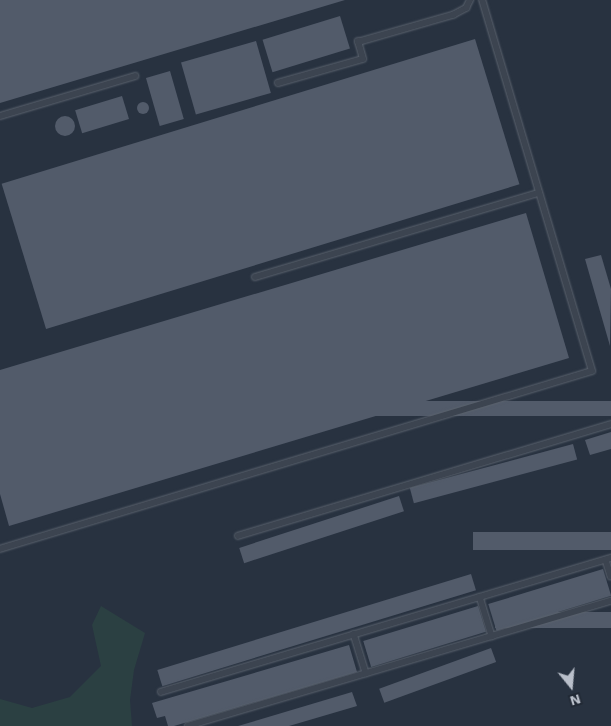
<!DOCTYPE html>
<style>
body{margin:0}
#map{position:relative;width:611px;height:726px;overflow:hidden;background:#283240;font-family:"Work Sans",sans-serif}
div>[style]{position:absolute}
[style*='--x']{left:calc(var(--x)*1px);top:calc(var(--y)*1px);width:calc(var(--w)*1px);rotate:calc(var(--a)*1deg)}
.green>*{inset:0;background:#2b4042}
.building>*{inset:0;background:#525b6a;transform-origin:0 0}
.round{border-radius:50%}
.roads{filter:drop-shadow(0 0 1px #5a626d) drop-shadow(0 0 1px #5a626d)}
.service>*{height:5.5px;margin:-2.75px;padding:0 2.75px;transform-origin:2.75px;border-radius:2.75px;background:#3c4450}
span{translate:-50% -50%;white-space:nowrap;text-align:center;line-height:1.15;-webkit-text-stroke:5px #212935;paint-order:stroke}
.north{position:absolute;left:546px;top:661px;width:50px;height:50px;-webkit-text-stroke:4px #212935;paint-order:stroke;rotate:163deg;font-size:14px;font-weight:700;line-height:20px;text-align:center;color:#b9bfca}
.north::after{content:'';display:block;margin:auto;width:18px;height:22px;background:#b9bfca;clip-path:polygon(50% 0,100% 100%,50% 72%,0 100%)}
</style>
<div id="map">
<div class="green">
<i style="clip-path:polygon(101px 606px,145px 633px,134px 670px,130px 700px,132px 726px,0 726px,0 699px,32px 708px,70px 697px,101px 666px,92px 625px)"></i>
</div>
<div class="building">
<i style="clip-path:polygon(0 0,345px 0,0 103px)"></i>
<i style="left:340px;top:16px;width:34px;height:81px;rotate:73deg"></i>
<i style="left:475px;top:39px;width:152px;height:495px;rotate:73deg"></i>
<i style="left:256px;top:41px;width:54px;height:78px;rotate:74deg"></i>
<i style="left:170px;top:71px;width:50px;height:25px;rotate:74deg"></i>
<i style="left:122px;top:96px;width:24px;height:49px;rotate:73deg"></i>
<i class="round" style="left:137px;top:102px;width:12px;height:12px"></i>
<i class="round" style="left:55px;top:116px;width:20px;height:20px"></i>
<i style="clip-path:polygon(526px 213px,569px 358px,9px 526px,0 494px,0 370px)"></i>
<i style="clip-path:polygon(601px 255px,611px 289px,610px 346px,585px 259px)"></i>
<i style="left:611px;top:401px;width:15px;height:399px;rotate:90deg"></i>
<i style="clip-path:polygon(611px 432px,611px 449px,590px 455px,585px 440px)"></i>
<i style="left:573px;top:444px;width:16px;height:169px;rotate:75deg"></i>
<i style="left:399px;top:496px;width:16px;height:168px;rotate:72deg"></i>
<i style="left:611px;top:532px;width:18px;height:138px;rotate:90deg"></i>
<i style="left:603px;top:569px;width:28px;height:120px;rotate:73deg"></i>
<i style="left:471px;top:574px;width:17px;height:328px;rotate:73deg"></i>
<i style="left:478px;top:606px;width:27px;height:120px;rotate:73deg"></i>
<i style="left:611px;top:612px;width:16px;height:116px;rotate:90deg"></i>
<i style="clip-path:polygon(349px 645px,357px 672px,174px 726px,168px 726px,165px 716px,157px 718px,152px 703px)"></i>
<i style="left:491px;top:648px;width:15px;height:119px;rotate:70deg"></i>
<i style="clip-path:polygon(352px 692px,357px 706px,289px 726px,238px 726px)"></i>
</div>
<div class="roads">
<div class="service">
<i style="--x:278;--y:83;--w:88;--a:-15.8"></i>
<i style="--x:363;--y:59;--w:18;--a:-106"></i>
<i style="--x:358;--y:42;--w:99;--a:-15.9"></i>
<i style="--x:453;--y:15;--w:15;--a:-28"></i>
<i style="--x:466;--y:8;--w:9;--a:-63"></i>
<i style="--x:0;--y:116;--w:141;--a:-16.5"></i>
<i style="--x:255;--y:277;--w:296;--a:-16.5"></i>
<i style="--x:238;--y:536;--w:389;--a:-16.7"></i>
<i style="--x:0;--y:549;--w:618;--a:-16.73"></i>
<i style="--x:592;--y:371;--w:387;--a:-106.5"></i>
<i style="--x:606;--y:560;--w:17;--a:73"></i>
<i style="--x:480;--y:597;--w:41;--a:72.9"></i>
<i style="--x:354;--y:634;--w:41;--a:72.9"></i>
<i style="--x:161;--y:692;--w:470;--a:-16.6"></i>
<i style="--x:188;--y:726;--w:441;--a:-16.5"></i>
</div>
</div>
<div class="north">N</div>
</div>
